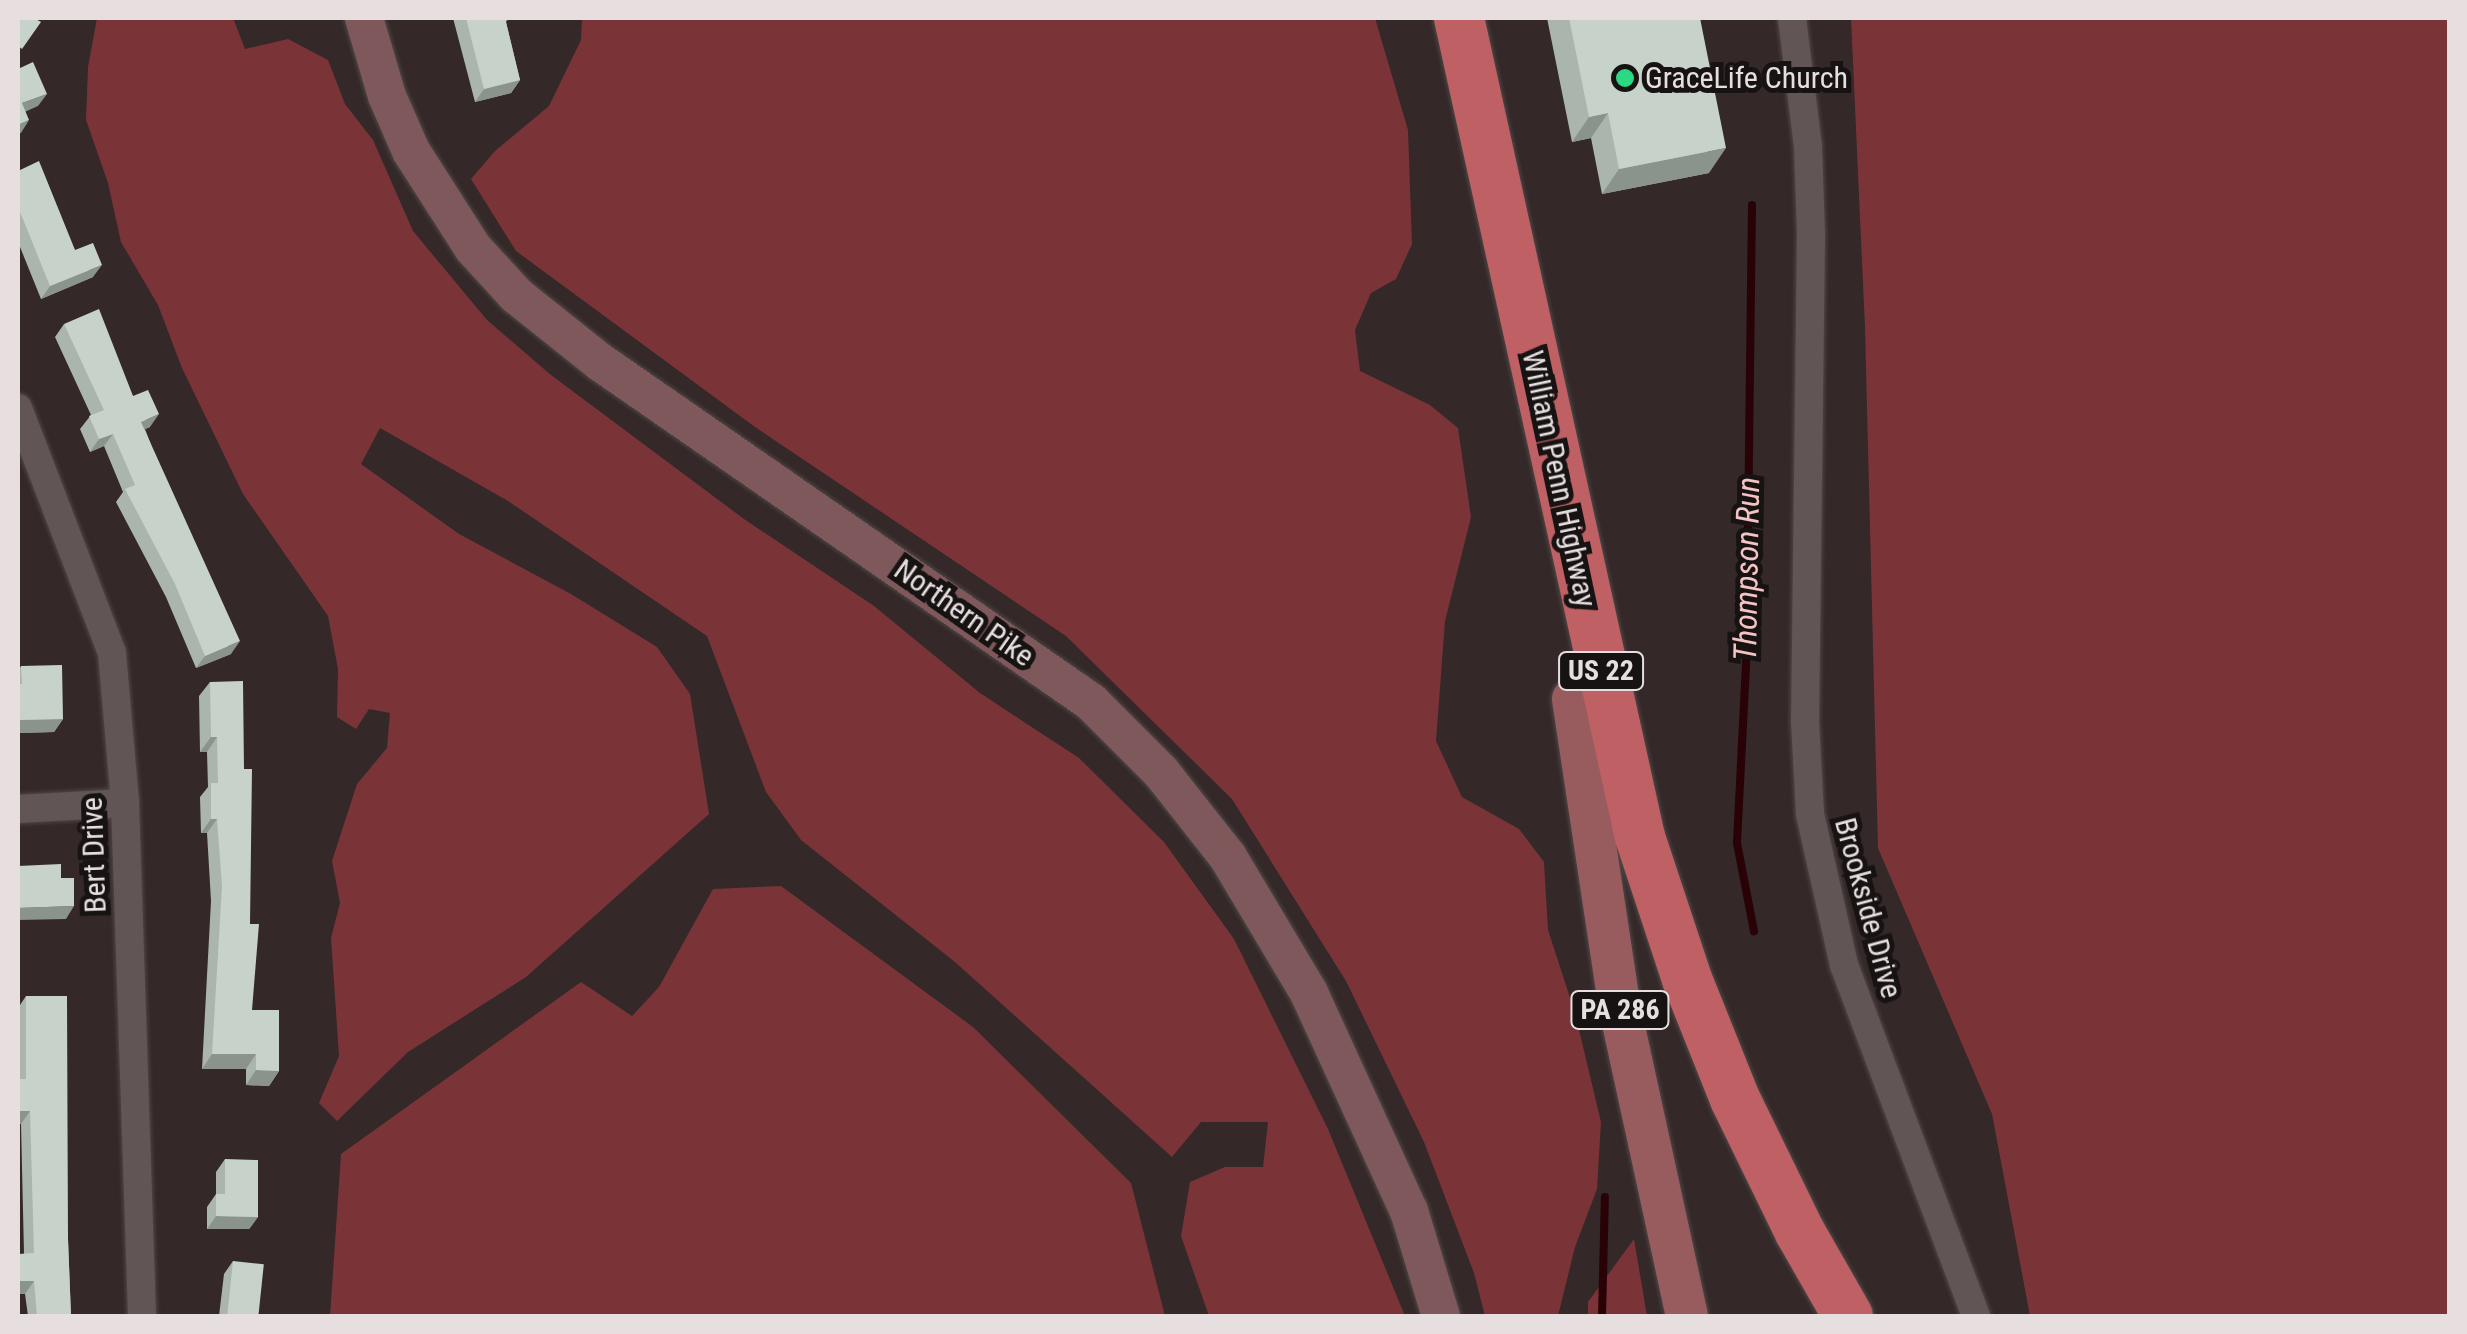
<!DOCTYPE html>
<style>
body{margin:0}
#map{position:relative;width:2467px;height:1334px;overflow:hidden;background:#342828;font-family:"Roboto Condensed",sans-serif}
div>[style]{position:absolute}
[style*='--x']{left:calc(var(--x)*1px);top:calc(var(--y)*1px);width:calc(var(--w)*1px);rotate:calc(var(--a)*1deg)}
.green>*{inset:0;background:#7a3438}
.stream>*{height:8px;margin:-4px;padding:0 4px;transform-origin:4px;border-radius:4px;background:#280206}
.roads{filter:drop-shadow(0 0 2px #504747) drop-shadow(0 0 2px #504747)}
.street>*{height:28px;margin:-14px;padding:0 14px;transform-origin:14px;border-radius:14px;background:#625555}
.secondary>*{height:38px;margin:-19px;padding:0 19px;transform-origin:19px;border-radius:19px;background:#7e585a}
.primary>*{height:42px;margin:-21px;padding:0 21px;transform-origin:21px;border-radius:21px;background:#995c5e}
.highway>*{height:50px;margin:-25px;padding:0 25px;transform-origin:25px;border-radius:25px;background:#be6064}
.wall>*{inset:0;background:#aab5ae}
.shaded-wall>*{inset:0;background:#8b938d}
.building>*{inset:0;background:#c6d2ca;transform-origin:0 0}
.dots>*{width:28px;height:28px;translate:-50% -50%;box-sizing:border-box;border:5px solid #181313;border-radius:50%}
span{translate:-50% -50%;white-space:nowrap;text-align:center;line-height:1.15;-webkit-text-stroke:10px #181313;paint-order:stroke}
.shield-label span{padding:2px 8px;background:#181313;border:2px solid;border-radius:8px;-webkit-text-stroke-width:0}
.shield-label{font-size:28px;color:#e7dfdf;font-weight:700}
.poi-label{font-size:30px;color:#e7dfdf}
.left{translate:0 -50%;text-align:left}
.street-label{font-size:30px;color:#e7dfdf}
.water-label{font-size:32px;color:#f4c4c3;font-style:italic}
.frame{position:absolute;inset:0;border:20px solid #e7dfdf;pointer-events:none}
</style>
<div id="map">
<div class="green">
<i style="clip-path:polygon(97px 18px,233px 18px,245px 49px,288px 39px,328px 60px,345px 104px,373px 140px,413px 231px,487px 320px,551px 375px,744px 519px,874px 606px,980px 693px,1079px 758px,1164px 842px,1234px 939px,1328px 1129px,1405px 1316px,1209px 1316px,1181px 1236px,1190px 1182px,1225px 1167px,1263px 1167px,1268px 1122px,1201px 1122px,1172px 1157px,955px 962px,801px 840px,766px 792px,707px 636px,508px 501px,380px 428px,361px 464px,459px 534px,571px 594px,657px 647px,690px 694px,709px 814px,526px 977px,408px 1052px,337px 1121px,319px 1103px,339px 1056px,331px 938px,340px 903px,332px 861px,357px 784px,387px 748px,390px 713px,369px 709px,356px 729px,337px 717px,338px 669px,328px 616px,243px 494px,182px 368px,158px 305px,121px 242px,108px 183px,86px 120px,88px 67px)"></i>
<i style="clip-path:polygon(582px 18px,1375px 18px,1408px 130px,1412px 244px,1396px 279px,1371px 293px,1355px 330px,1360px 371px,1430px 405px,1458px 428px,1471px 517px,1445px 621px,1436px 741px,1462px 797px,1519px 829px,1544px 862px,1548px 930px,1575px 1013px,1601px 1122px,1597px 1189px,1575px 1247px,1558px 1316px,1485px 1316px,1474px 1273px,1424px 1142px,1346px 981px,1232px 799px,1066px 636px,755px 427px,516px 251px,471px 179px,495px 151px,549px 106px,581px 40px)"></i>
<i style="clip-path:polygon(1851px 18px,2449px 18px,2449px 1316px,2030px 1316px,1992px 1114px,1878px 848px,1865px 328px)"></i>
<i style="clip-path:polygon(781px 886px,973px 1027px,1131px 1183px,1165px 1316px,330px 1316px,341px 1154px,581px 982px,632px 1016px,659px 987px,713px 889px)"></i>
<i style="clip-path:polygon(1634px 1239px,1647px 1316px,1588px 1316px,1588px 1302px)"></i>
</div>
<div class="stream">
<i style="--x:1752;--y:205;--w:440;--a:90.7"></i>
<i style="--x:1747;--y:645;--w:198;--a:92.9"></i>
<i style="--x:1737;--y:843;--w:90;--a:79.1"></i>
<i style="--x:1602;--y:1316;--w:119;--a:-88.6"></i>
</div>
<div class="roads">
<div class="street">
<i style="--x:1792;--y:18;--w:130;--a:82.9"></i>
<i style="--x:1808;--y:147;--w:87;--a:88"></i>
<i style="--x:1811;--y:234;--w:487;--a:90.7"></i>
<i style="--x:1805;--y:721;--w:93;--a:86.9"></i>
<i style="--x:1810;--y:814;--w:155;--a:77.3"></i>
<i style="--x:1844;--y:965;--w:375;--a:69.4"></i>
<i style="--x:18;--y:408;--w:262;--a:69"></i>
<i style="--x:112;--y:653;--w:151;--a:85"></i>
<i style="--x:125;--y:803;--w:513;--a:88.1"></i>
<i style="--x:18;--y:809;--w:107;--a:-3.2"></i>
</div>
<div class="secondary">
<i style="--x:364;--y:18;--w:81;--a:73.6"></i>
<i style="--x:387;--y:96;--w:60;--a:66.4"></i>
<i style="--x:411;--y:151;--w:115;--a:57.4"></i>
<i style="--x:473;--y:248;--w:64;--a:47.5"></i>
<i style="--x:516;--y:295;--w:107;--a:38.6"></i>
<i style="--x:600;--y:362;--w:597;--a:34.7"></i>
<i style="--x:1091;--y:702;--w:99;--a:45"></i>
<i style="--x:1161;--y:772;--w:108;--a:51.8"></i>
<i style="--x:1228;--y:857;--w:158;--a:59.2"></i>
<i style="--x:1309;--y:993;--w:240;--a:65.4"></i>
<i style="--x:1409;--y:1211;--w:110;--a:73.1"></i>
</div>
<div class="primary">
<i style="--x:1573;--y:699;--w:314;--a:81.4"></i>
<i style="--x:1620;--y:1009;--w:314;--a:77.7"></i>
</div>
<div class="highway">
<i style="--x:1459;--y:18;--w:839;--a:77.54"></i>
<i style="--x:1640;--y:837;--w:150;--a:71.7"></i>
<i style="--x:1687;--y:979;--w:129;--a:68.2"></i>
<i style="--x:1735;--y:1099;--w:148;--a:64"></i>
<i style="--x:1800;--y:1232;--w:97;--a:60.3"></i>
</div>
</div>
<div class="wall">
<i style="clip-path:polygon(453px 18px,509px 18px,506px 22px,520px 80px,511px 93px,475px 102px)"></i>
<i style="clip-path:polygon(1547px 18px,1700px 18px,1709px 173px,1602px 194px,1591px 138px,1572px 142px)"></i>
<i style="clip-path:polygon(18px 171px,75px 250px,93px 277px,41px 299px,18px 242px)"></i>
<i style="clip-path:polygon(64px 324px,133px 396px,150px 427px,145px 429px,231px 654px,196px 668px,166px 597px,116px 502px,123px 492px,104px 446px,90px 452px,80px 429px,91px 415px,55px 337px)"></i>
<i style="clip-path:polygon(21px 666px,63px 719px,54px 732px,18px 733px,18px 671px)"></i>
<i style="clip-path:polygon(210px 682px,244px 769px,252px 1010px,279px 1071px,269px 1086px,246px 1085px,246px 1069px,202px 1069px,211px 901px,207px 833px,201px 833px,200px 797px,208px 787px,207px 752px,200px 752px,199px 696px)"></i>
<i style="clip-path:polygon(26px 996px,68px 1239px,71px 1316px,28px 1316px,25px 1294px,18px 1294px,18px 1254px,24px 1254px,21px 1124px,18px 1124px,18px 1008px)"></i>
<i style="clip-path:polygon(225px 1159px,258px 1217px,249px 1229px,207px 1229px,207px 1207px,216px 1194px,216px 1172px)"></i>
<i style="clip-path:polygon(233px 1261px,258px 1316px,219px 1316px,224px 1274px)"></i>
</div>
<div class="shaded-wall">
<i style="clip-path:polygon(520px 80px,511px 93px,475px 102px,484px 89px)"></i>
<i style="clip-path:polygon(47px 94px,38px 106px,18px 115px,22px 103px)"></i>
<i style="clip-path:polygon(1608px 113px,1591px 138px,1572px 142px,1589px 117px)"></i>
<i style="clip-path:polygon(29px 120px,21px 133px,18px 134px,18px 125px)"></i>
<i style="clip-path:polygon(1726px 148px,1709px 173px,1602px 194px,1619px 169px)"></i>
<i style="clip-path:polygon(102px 265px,93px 277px,41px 299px,50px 286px)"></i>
<i style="clip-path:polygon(159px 414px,150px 427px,132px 435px,141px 422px)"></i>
<i style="clip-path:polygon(113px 434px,104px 446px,90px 452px,99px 439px)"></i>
<i style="clip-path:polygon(240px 641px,231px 654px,196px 668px,205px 656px)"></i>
<i style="clip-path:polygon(63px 719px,54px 732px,18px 733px,18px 720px)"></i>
<i style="clip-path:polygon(211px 737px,217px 737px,207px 752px,200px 752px)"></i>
<i style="clip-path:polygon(211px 819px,217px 819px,207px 833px,201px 833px)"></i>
<i style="clip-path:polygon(74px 906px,66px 919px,18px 920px,18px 908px)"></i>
<i style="clip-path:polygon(212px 1054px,256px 1054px,246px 1069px,202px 1069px)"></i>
<i style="clip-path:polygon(256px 1070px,279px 1071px,269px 1086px,246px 1085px)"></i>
<i style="clip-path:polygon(18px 1111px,30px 1111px,21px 1124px,18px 1124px)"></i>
<i style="clip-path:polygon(216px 1216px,258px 1217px,249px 1229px,207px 1229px)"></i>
<i style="clip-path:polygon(19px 1281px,34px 1281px,25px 1294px,18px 1294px)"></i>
</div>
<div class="building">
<i style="clip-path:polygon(18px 18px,34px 18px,41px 22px,22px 49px,18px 46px)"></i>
<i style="clip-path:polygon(466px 18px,507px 18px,505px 18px,520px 80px,484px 89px)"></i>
<i style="clip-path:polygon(1569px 18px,1700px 18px,1726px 148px,1619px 169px,1608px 113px,1589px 117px)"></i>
<i style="clip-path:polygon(33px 62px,47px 94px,22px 103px,29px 120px,18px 125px,18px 69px)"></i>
<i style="clip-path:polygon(39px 161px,75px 250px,93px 243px,102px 265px,50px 286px,18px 207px,18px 171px)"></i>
<i style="clip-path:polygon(99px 309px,133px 396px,148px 390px,159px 414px,141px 422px,240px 641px,205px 656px,175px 584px,125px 489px,135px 485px,113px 434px,99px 439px,89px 416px,104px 410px,64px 324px)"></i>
<i style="clip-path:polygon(62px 665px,63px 719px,18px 720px,18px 684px,22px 684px,21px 666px)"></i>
<i style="clip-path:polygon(243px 681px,244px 769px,252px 769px,250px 924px,259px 924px,252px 1010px,279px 1010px,279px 1071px,256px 1070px,256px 1054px,212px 1054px,222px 886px,217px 819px,211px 819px,211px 783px,218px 783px,217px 737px,211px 737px,210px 682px)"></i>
<i style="clip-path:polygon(61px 864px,61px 878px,74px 878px,74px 906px,18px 908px,18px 866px)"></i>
<i style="clip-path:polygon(26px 996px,67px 996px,68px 1239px,71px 1316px,37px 1316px,34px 1281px,19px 1281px,18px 1254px,34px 1253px,30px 1111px,18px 1111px,18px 1079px,26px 1079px)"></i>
<i style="clip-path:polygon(225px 1159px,258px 1160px,258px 1217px,216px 1216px,216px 1194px,225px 1194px)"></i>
<i style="left:233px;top:1261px;width:31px;height:55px;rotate:6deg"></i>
</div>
<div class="dots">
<i style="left:1625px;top:78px;background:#2bd884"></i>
</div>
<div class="shield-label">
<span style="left:1601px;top:671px">US 22</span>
<span style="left:1620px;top:1010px">PA 286</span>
</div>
<div class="poi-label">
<span class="left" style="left:1645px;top:78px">GraceLife Church</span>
</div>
<div class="street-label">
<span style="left:1559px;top:479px;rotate:78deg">William Penn Highway</span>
<span style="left:964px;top:613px;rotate:35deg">Northern Pike</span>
<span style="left:94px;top:855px;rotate:-92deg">Bert Drive</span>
<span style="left:1868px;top:908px;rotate:75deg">Brookside Drive</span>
</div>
<div class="water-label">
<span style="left:1747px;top:569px;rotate:-89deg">Thompson Run</span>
</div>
<div class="frame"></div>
</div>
